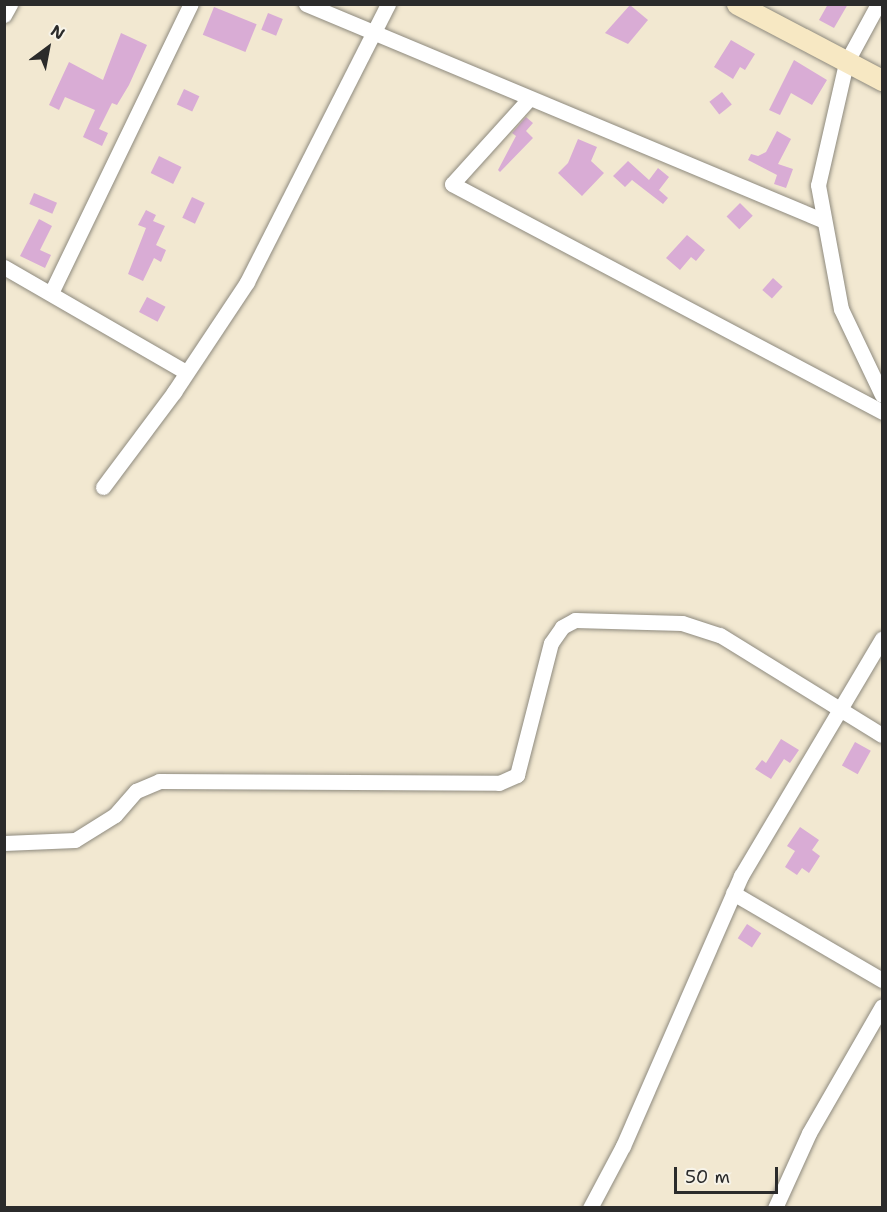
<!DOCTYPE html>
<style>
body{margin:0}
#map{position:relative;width:887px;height:1212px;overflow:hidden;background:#f2e8d1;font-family:"Shantell Sans",sans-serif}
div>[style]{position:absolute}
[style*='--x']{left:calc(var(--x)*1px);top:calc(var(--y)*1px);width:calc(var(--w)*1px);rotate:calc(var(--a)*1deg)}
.building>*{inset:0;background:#d9acd5;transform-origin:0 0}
.roads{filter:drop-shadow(0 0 2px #8e8a7e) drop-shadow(0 0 2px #8e8a7e)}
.street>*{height:15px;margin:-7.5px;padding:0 7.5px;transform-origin:7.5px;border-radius:7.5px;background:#fff}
.secondary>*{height:21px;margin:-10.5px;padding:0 10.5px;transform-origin:10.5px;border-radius:10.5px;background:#f7e8c3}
span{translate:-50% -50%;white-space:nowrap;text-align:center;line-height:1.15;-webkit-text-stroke:4.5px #f7f3e8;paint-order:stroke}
.frame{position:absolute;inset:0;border:6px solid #2b2b2b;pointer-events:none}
.north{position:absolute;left:18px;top:18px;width:60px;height:60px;-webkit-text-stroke:4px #f7f3e8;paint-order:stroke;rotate:32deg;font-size:16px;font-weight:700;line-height:24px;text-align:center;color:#2b2b2b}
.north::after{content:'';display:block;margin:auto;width:21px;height:27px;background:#2b2b2b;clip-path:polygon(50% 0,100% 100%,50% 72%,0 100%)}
.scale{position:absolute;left:674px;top:1167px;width:104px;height:27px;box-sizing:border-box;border:3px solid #2b2b2b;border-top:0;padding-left:8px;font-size:18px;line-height:21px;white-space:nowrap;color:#2b2b2b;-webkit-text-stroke:4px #f7f3e8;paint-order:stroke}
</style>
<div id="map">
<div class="building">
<i style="clip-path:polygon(828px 4px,848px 4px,834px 28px,819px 20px)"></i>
<i style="clip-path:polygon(630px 5px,648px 20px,628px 44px,605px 33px)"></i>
<i style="left:214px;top:7px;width:46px;height:30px;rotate:22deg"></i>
<i style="left:268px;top:13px;width:16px;height:18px;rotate:22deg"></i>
<i style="clip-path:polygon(121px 33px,147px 45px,129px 85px,117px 105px,112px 103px,99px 129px,108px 133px,102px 146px,83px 137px,95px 110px,65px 97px,59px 110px,49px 105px,69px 62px,103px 80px)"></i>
<i style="clip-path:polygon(731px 40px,755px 54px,745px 70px,740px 67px,733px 79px,714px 67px)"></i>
<i style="clip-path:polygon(794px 60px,827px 80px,812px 105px,791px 93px,780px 115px,769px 110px)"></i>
<i style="left:184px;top:89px;width:17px;height:17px;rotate:25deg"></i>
<i style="left:722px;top:92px;width:16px;height:16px;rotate:52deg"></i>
<i style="clip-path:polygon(526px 117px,533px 123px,526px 131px,533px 138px,500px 172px,498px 170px,516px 136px,512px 133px)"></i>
<i style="clip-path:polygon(777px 131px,791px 139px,778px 164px,793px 169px,786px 188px,774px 184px,777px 175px,748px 160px,751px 154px,758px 156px,766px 152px)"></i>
<i style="clip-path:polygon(578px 139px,597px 147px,591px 161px,604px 173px,582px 196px,558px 173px,568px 163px)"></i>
<i style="left:159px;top:156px;width:25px;height:19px;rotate:26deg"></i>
<i style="clip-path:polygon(628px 161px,649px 180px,658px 168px,669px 177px,659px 190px,668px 198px,663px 204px,632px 180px,625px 187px,613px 176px)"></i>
<i style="left:34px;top:193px;width:25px;height:12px;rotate:23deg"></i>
<i style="left:192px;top:197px;width:14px;height:23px;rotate:25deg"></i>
<i style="left:740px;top:203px;width:18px;height:19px;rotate:45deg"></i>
<i style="clip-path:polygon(146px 210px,156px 215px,153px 221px,165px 226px,156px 245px,166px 250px,161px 262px,154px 258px,143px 281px,128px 274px,146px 228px,138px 225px)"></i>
<i style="clip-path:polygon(39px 219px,52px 226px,40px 250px,51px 255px,45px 268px,20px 256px)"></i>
<i style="clip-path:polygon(687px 235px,705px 250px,696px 261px,691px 257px,680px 270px,666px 258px)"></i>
<i style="left:773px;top:278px;width:13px;height:16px;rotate:42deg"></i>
<i style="left:147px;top:297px;width:21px;height:17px;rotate:28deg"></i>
<i style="clip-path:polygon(781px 739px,799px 750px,790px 763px,784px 759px,771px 779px,755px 769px,762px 760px,766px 763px)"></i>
<i style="left:855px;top:742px;width:18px;height:27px;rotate:29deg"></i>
<i style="clip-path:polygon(800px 827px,819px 840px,812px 850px,820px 856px,809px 873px,802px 868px,797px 875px,785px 867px,795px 851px,787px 846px)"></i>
<i style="left:747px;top:924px;width:17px;height:17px;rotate:33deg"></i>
</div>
<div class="roads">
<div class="street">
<i style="--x:306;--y:4;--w:559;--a:22.71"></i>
<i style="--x:878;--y:4;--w:67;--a:118.5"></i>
<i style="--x:846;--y:63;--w:125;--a:102.9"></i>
<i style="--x:818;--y:185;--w:126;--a:79.5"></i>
<i style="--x:841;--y:309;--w:95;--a:64.5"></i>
<i style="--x:4;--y:15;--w:13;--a:-61"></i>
<i style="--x:528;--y:100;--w:113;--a:132.1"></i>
<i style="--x:452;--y:184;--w:487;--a:27.9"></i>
<i style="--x:4;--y:267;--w:210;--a:30"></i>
<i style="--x:51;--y:293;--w:321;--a:-64.2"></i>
<i style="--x:103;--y:487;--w:119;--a:-53.2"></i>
<i style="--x:174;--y:392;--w:132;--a:-56.4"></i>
<i style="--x:247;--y:282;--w:312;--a:-63.1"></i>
<i style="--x:4;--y:843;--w:71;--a:-2.4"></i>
<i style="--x:75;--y:840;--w:47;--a:-32"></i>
<i style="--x:115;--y:815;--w:32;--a:-49"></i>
<i style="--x:136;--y:791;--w:25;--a:-23"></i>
<i style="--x:159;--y:781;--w:340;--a:0.3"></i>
<i style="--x:499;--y:783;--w:20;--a:-24"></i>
<i style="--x:517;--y:775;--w:136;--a:-75.6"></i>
<i style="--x:551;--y:643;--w:19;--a:-55"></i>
<i style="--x:562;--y:627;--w:15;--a:-28"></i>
<i style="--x:575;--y:620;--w:107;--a:1.6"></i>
<i style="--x:682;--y:623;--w:40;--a:18"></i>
<i style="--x:720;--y:635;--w:190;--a:31.7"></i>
<i style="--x:733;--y:893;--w:173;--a:30.3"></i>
<i style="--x:590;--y:1208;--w:70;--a:-62"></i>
<i style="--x:623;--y:1146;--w:295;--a:-66.4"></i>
<i style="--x:741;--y:876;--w:276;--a:-59.3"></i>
<i style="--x:775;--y:1208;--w:82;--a:-65.6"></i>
<i style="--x:809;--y:1133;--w:146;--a:-60.1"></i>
</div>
<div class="secondary">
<i style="--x:737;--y:4;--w:164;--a:27.7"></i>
</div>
</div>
<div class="frame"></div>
<div class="north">N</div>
<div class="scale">50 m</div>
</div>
